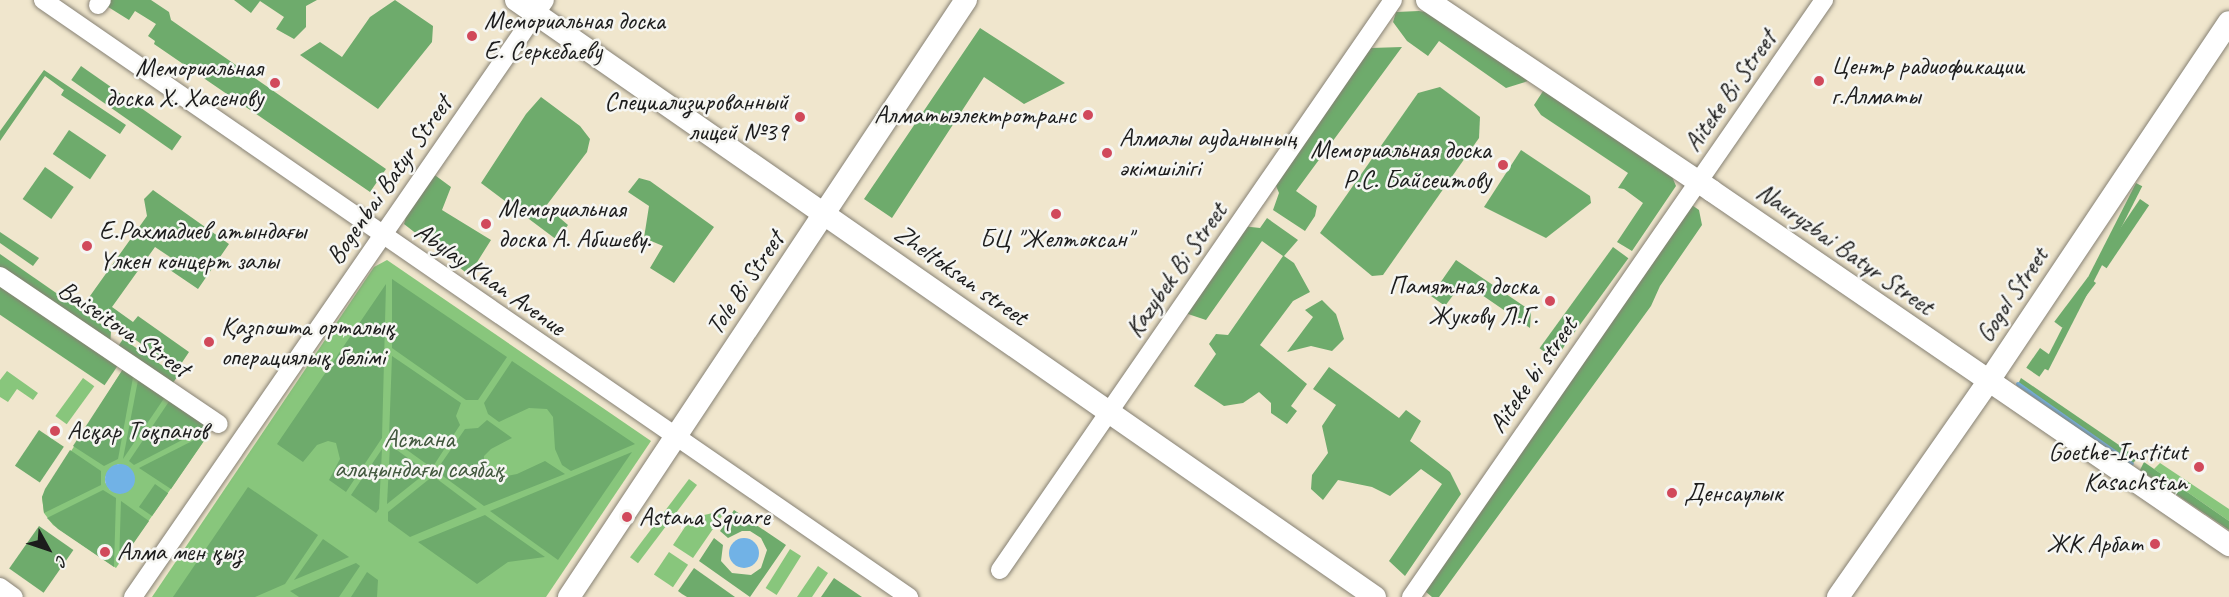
<!DOCTYPE html>
<meta charset="utf-8">
<style>
body{margin:0}
#map{position:relative;width:2229px;height:597px;overflow:hidden;background:#f0e6cd;font-family:Caveat,sans-serif}
div>[style]{position:absolute}
[style*='--x']{left:calc(var(--x)*1px);top:calc(var(--y)*1px);width:calc(var(--w)*1px);rotate:calc(var(--a)*1deg)}
.green>*{inset:0;background:#88c67c;transform-origin:0 0}
.forest>*{inset:0;background:#6eab6c;transform-origin:0 0}
.water>*{inset:0;background:#71b2e6}
.round{border-radius:50%}
.stream>*{height:4px;margin:-2px;padding:0 2px;transform-origin:2px;border-radius:2px;background:#71b2e6}
.roads{filter:drop-shadow(0 0 2px #868174) drop-shadow(0 0 2px #868174)}
.minor>*{height:18px;margin:-9px;padding:0 9px;transform-origin:9px;border-radius:9px;background:#fff}
.major>*{height:22px;margin:-11px;padding:0 11px;transform-origin:11px;border-radius:11px;background:#fff}
.dots>*{width:16px;height:16px;translate:-50% -50%;box-sizing:border-box;border:3px solid #f6f6f2;border-radius:50%}
span{translate:-50% -50%;white-space:nowrap;text-align:center;line-height:1.15;-webkit-text-stroke:5px #f6f6f2;paint-order:stroke}
.poi-label{font-size:26px;color:#1c1c1c}
.left{translate:0 -50%;text-align:left}
.right{translate:-100% -50%;text-align:right}
.street-label{font-size:26px;color:#1c1c1c}
.park-label{font-size:26px;color:#42583e}
.north{position:absolute;left:18px;top:519px;width:60px;height:60px;-webkit-text-stroke:4px #f6f6f2;paint-order:stroke;rotate:130deg;font-size:16px;font-weight:700;line-height:24px;text-align:center;color:#1c1c1c}
.north::after{content:'';display:block;margin:auto;width:21px;height:27px;background:#1c1c1c;clip-path:polygon(50% 0,100% 100%,50% 72%,0 100%)}
</style>
<div id="map">
<div class="green">
<i style="clip-path:polygon(387px 260px,651px 441px,546px 597px,152px 597px,374px 267px)"></i>
<i style="clip-path:polygon(evenodd,125px 366px,215px 425px,116px 568px,53px 525px,44px 513px,42px 497px,125px 366px,118px 464px,128px 467px,134px 475px,133px 485px,123px 493px,110px 490px,105px 482px,105px 477px,118px 464px)"></i>
<i style="clip-path:polygon(7px 371px,38px 393px,33px 400px,17px 389px,8px 402px,0 397px,0 380px)"></i>
<i style="left:83px;top:378px;width:14px;height:47px;rotate:36deg"></i>
<i style="clip-path:polygon(2160px 463px,2229px 509px,2229px 521px,2154px 469px)"></i>
<i style="left:689px;top:479px;width:10px;height:98px;rotate:37deg"></i>
<i style="clip-path:polygon(726px 510px,693px 558px,673px 545px,691px 518px)"></i>
<i style="left:790px;top:549px;width:13px;height:46px;rotate:32deg"></i>
<i style="left:669px;top:552px;width:23px;height:27px;rotate:34deg"></i>
<i style="clip-path:polygon(818px 566px,828px 573px,812px 597px,797px 597px)"></i>
</div>
<div class="forest">
<i style="clip-path:polygon(97px 0,151px 0,169px 12px,171px 20px,386px 169px,370px 192px,154px 44px,155px 41px,148px 36px,156px 24px,135px 11px,129px 20px)"></i>
<i style="clip-path:polygon(234px 0,317px 0,306px 6px,306px 27px,294px 39px,276px 29px,284px 17px,260px 1px,251px 13px)"></i>
<i style="clip-path:polygon(395px 0,433px 26px,432px 42px,378px 109px,300px 55px,320px 42px,342px 57px,370px 17px)"></i>
<i style="clip-path:polygon(1419px 11px,1432px 13px,1528px 81px,1506px 88px,1439px 41px,1428px 56px,1407px 41px,1393px 22px,1396px 12px)"></i>
<i style="clip-path:polygon(980px 28px,1065px 83px,1024px 104px,984px 77px,892px 218px,864px 199px)"></i>
<i style="clip-path:polygon(1402px 47px,1296px 191px,1317px 206px,1315px 216px,1305px 231px,1273px 210px,1279px 193px,1274px 181px,1371px 48px)"></i>
<i style="left:81px;top:66px;width:123px;height:17px;rotate:35deg"></i>
<i style="clip-path:polygon(44px 70px,126px 125px,120px 134px,61px 95px,64px 90px,45px 76px,0 141px,0 131px)"></i>
<i style="clip-path:polygon(1440px 87px,1480px 117px,1479px 138px,1383px 275px,1372px 276px,1320px 233px,1418px 93px)"></i>
<i style="clip-path:polygon(1545px 88px,1671px 174px,1676px 186px,1632px 251px,1617px 242px,1643px 203px,1624px 189px,1618px 188px,1628px 173px,1541px 115px,1534px 105px)"></i>
<i style="clip-path:polygon(541px 97px,580px 126px,590px 139px,587px 152px,546px 206px,568px 225px,557px 240px,481px 183px,526px 114px)"></i>
<i style="left:69px;top:130px;width:45px;height:29px;rotate:34deg"></i>
<i style="clip-path:polygon(1521px 150px,1590px 196px,1591px 203px,1546px 238px,1484px 207px)"></i>
<i style="left:45px;top:167px;width:35px;height:39px;rotate:35deg"></i>
<i style="clip-path:polygon(432px 173px,451px 187px,442px 210px,491px 240px,469px 275px,404px 224px,408px 209px)"></i>
<i style="clip-path:polygon(639px 178px,650px 181px,714px 227px,674px 283px,650px 268px,663px 246px,644px 238px,649px 206px,628px 192px)"></i>
<i style="left:2136px;top:183px;width:7px;height:207px;rotate:27deg"></i>
<i style="clip-path:polygon(153px 190px,229px 244px,198px 289px,170px 270px,176px 261px,155px 247px,112px 307px,133px 322px,138px 316px,189px 352px,177px 370px,85px 303px,147px 216px,144px 199px)"></i>
<i style="left:2140px;top:199px;width:11px;height:76px;rotate:34deg"></i>
<i style="clip-path:polygon(1686px 201px,1699px 210px,1702px 225px,1660px 286px,1651px 306px,1439px 597px,1432px 597px,1419px 586px)"></i>
<i style="clip-path:polygon(1267px 218px,1298px 240px,1284px 256px,1294px 263px,1310px 292px,1293px 301px,1260px 345px,1307px 384px,1291px 406px,1297px 411px,1287px 424px,1271px 413px,1271px 403px,1259px 392px,1243px 403px,1224px 406px,1194px 386px,1216px 354px,1209px 344px,1216px 334px,1228px 335px,1283px 256px,1262px 241px,1206px 320px,1182px 312px,1242px 226px,1260px 228px)"></i>
<i style="clip-path:polygon(0 232px,39px 258px,33px 266px,0 243px)"></i>
<i style="left:1613px;top:247px;width:19px;height:125px;rotate:36deg"></i>
<i style="clip-path:polygon(0 254px,111px 331px,110px 346px,0 271px)"></i>
<i style="clip-path:polygon(1456px 260px,1531px 311px,1530px 328px,1463px 282px,1445px 306px,1431px 296px)"></i>
<i style="left:2088px;top:277px;width:10px;height:56px;rotate:37deg"></i>
<i style="clip-path:polygon(392px 279px,507px 357px,478px 400px,466px 400px,392px 348px)"></i>
<i style="left:0;top:281px;width:145px;height:28px;rotate:34deg"></i>
<i style="clip-path:polygon(386px 284px,382px 438px,346px 492px,329px 480px,340px 459px,336px 443px,328px 441px,317px 445px,303px 462px,277px 444px)"></i>
<i style="clip-path:polygon(1322px 300px,1336px 314px,1344px 339px,1332px 351px,1311px 346px,1287px 352px,1313px 317px,1305px 310px)"></i>
<i style="left:123px;top:339px;width:66px;height:15px;rotate:34deg"></i>
<i style="left:2040px;top:348px;width:16px;height:24px;rotate:35deg"></i>
<i style="clip-path:polygon(392px 356px,461px 403px,456px 416px,460px 425px,432px 468px,389px 437px)"></i>
<i style="clip-path:polygon(512px 361px,635px 444px,571px 471px,562px 465px,555px 449px,553px 417px,547px 409px,529px 408px,499px 422px,488px 414px,484px 403px)"></i>
<i style="clip-path:polygon(125px 366px,134px 372px,118px 459px,104px 466px,73px 446px)"></i>
<i style="clip-path:polygon(1329px 367px,1399px 418px,1406px 410px,1421px 421px,1410px 441px,1450px 472px,1461px 494px,1405px 576px,1389px 561px,1442px 484px,1421px 469px,1390px 496px,1372px 487px,1338px 480px,1323px 500px,1311px 489px,1312px 475px,1328px 453px,1322px 426px,1336px 405px,1313px 389px)"></i>
<i style="clip-path:polygon(139px 375px,167px 394px,123px 459px)"></i>
<i style="clip-path:polygon(2021px 378px,2138px 458px,2132px 464px,2018px 384px)"></i>
<i style="clip-path:polygon(172px 397px,213px 424px,134px 465px,129px 461px)"></i>
<i style="clip-path:polygon(487px 420px,512px 438px,491px 449px,484px 456px,484px 462px,490px 471px,506px 476px,517px 474px,545px 461px,565px 474px,484px 506px,436px 471px,465px 429px,478px 428px)"></i>
<i style="left:39px;top:430px;width:30px;height:43px;rotate:34deg"></i>
<i style="clip-path:polygon(210px 432px,171px 489px,139px 468px)"></i>
<i style="clip-path:polygon(390px 445px,427px 472px,387px 504px)"></i>
<i style="clip-path:polygon(382px 449px,379px 509px,376px 513px,351px 495px)"></i>
<i style="clip-path:polygon(70px 450px,101px 471px,101px 485px,44px 513px,42px 497px,45px 489px)"></i>
<i style="clip-path:polygon(632px 452px,558px 560px,490px 511px)"></i>
<i style="clip-path:polygon(2144px 462px,2229px 521px,2229px 530px,2140px 470px)"></i>
<i style="clip-path:polygon(433px 476px,477px 509px,410px 537px,388px 521px,388px 512px)"></i>
<i style="left:155px;top:484px;width:16px;height:28px;rotate:35deg"></i>
<i style="clip-path:polygon(248px 487px,318px 535px,285px 584px,255px 597px,173px 597px)"></i>
<i style="clip-path:polygon(103px 490px,116px 498px,114px 567px,58px 529px,47px 518px)"></i>
<i style="clip-path:polygon(121px 501px,149px 521px,119px 564px)"></i>
<i style="clip-path:polygon(734px 510px,786px 545px,750px 597px,699px 561px,714px 538px,723px 545px,721px 561px,732px 573px,751px 575px,761px 568px,767px 550px,761px 538px,750px 531px,742px 531px,728px 538px,720px 531px)"></i>
<i style="clip-path:polygon(485px 515px,545px 557px,508px 562px,477px 584px,418px 542px)"></i>
<i style="left:39px;top:526px;width:42px;height:52px;rotate:35deg"></i>
<i style="clip-path:polygon(323px 539px,349px 557px,294px 580px)"></i>
<i style="clip-path:polygon(356px 563px,360px 566px,339px 597px,299px 597px,290px 591px)"></i>
<i style="clip-path:polygon(694px 568px,735px 597px,687px 597px,682px 594px,678px 591px)"></i>
<i style="clip-path:polygon(367px 572px,378px 580px,377px 597px,351px 597px)"></i>
<i style="clip-path:polygon(834px 578px,862px 597px,821px 597px)"></i>
</div>
<div class="water">
<i class="round" style="left:105px;top:464px;width:30px;height:30px"></i>
<i class="round" style="left:729px;top:538px;width:30px;height:30px"></i>
</div>
<div class="stream">
<i style="--x:2018;--y:384;--w:139;--a:35.1"></i>
</div>
<div class="roads">
<div class="minor">
<i style="--x:43;--y:0;--w:1052;--a:34.58"></i>
<i style="--x:98;--y:5;--w:6;--a:-51"></i>
<i style="--x:0;--y:276;--w:264;--a:34.1"></i>
<i style="--x:1000;--y:570;--w:692;--a:-55.41"></i>
<i style="--x:0;--y:587;--w:17;--a:36"></i>
<i style="--x:133;--y:597;--w:725;--a:-55.39"></i>
<i style="--x:1411;--y:597;--w:726;--a:-55.32"></i>
</div>
<div class="major">
<i style="--x:516;--y:0;--w:1046;--a:34.8"></i>
<i style="--x:1427;--y:0;--w:343;--a:33.8"></i>
<i style="--x:1712;--y:191;--w:627;--a:34.4"></i>
<i style="--x:569;--y:597;--w:717;--a:-56.38"></i>
<i style="--x:1838;--y:597;--w:262;--a:-55.1"></i>
<i style="--x:1988;--y:382;--w:433;--a:-56.2"></i>
</div>
</div>
<div class="dots">
<i style="left:472px;top:36px;background:#d1495b"></i>
<i style="left:1819px;top:81px;background:#d1495b"></i>
<i style="left:275px;top:83px;background:#d1495b"></i>
<i style="left:1088px;top:115px;background:#d1495b"></i>
<i style="left:800px;top:117px;background:#d1495b"></i>
<i style="left:1107px;top:153px;background:#d1495b"></i>
<i style="left:1503px;top:165px;background:#d1495b"></i>
<i style="left:1056px;top:214px;background:#d1495b"></i>
<i style="left:486px;top:224px;background:#d1495b"></i>
<i style="left:87px;top:246px;background:#d1495b"></i>
<i style="left:1550px;top:301px;background:#d1495b"></i>
<i style="left:209px;top:342px;background:#d1495b"></i>
<i style="left:55px;top:431px;background:#d1495b"></i>
<i style="left:2199px;top:467px;background:#d1495b"></i>
<i style="left:1672px;top:493px;background:#d1495b"></i>
<i style="left:627px;top:517px;background:#d1495b"></i>
<i style="left:2155px;top:544px;background:#d1495b"></i>
<i style="left:105px;top:552px;background:#d1495b"></i>
</div>
<div class="poi-label">
<span class="left" style="left:484px;top:36px">Мемориальная доска<br>Е. Серкебаеву</span>
<span class="left" style="left:1831px;top:81px">Центр радиофикации<br>г.Алматы</span>
<span class="right" style="left:263px;top:83px">Мемориальная<br>доска Х. Хасенову</span>
<span class="right" style="left:788px;top:117px">Специализированный<br>лицей №39</span>
<span class="right" style="left:1076px;top:115px">Алматыэлектротранс</span>
<span class="left" style="left:1119px;top:153px">Алмалы ауданының<br>әкімшілігі</span>
<span class="right" style="left:1491px;top:165px">Мемориальная доска<br>Р.С. Байсеитову</span>
<span class="left" style="left:498px;top:224px">Мемориальная<br>доска А. Абишеву.</span>
<span class="left" style="left:99px;top:246px">Е.Рахмадиев атындағы<br>Үлкен концерт залы</span>
<span style="left:1056px;top:239px">БЦ "Желтоксан"</span>
<span class="right" style="left:1538px;top:301px">Памятная доска<br>Жукову Л.Г.</span>
<span class="left" style="left:221px;top:342px">Қазпошта орталық<br>операциялық бөлімі</span>
<span class="left" style="left:67px;top:431px">Асқар Тоқпанов</span>
<span class="right" style="left:2187px;top:467px">Goethe-Institut<br>Kasachstan</span>
<span class="left" style="left:1684px;top:493px">Денсаулык</span>
<span class="left" style="left:639px;top:517px">Astana Square</span>
<span class="right" style="left:2143px;top:544px">ЖК Арбат</span>
<span class="left" style="left:117px;top:552px">Алма мен қыз</span>
</div>
<div class="street-label">
<span style="left:1730px;top:91px;rotate:-55deg">Aiteke Bi Street</span>
<span style="left:389px;top:180px;rotate:-55deg">Bogenbai Batyr Street</span>
<span style="left:1845px;top:249px;rotate:35deg">Nauryzbai Batyr Street</span>
<span style="left:1176px;top:270px;rotate:-55deg">Kazybek Bi Street</span>
<span style="left:961px;top:275px;rotate:35deg">Zheltoksan street</span>
<span style="left:490px;top:279px;rotate:35deg">Abylay Khan Avenue</span>
<span style="left:745px;top:283px;rotate:-56deg">Tole Bi Street</span>
<span style="left:2012px;top:295px;rotate:-56deg">Gogol Street</span>
<span style="left:124px;top:329px;rotate:34deg">Baiseitova Street</span>
<span style="left:1533px;top:375px;rotate:-55deg">Aiteke bi street</span>
</div>
<div class="park-label">
<span style="left:419px;top:454px">Астана<br>алаңындағы саябақ</span>
</div>
<div class="north">С</div>
</div>
